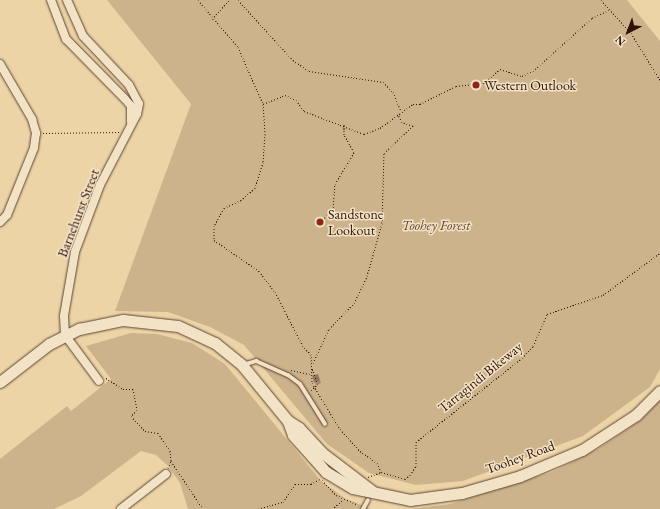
<!DOCTYPE html>
<style>
body{margin:0}
#map{position:relative;width:660px;height:509px;overflow:hidden;background:#ecd4a7;font-family:"EB Garamond",serif}
div>[style]{position:absolute}
[style*='--x']{left:calc(var(--x)*1px);top:calc(var(--y)*1px);width:calc(var(--w)*1px);rotate:calc(var(--a)*1deg)}
.green>*{inset:0;background:#ccb38c}
.shadow>*{inset:0;background:#0003}
.building>*{inset:0;background:#91775b;transform-origin:0 0}
.path>*{height:1px;margin-top:-0.5px;transform-origin:0;background:repeating-linear-gradient(90deg,#2f1308 0 1px,transparent 0 3px)}
.roads{filter:drop-shadow(0 0 1px #5e4330) drop-shadow(0 0 1px #5e4330)}
.lane>*{height:4px;margin:-2px;padding:0 2px;transform-origin:2px;border-radius:2px;background:#f3e3c6}
.street>*{height:8px;margin:-4px;padding:0 4px;transform-origin:4px;border-radius:4px;background:#f3e3c6}
.secondary>*{height:11px;margin:-5.5px;padding:0 5.5px;transform-origin:5.5px;border-radius:5.5px;background:#f3e3c6}
.dots>*{width:11px;height:11px;translate:-50% -50%;box-sizing:border-box;border:2px solid #f3e3c6;border-radius:50%}
span{translate:-50% -50%;white-space:nowrap;text-align:center;line-height:1.15;-webkit-text-stroke:3px #f3e3c6;paint-order:stroke}
.poi-label{font-size:14px;color:#2f1308}
.left{translate:0 -50%;text-align:left}
.street-label{font-size:14px;color:#2f1308}
.park-label{font-size:14px;color:#5e4330;font-style:italic}
.north{position:absolute;left:608px;top:12px;width:40px;height:40px;-webkit-text-stroke:3px #f3e3c6;paint-order:stroke;rotate:222deg;font-size:11px;font-weight:700;line-height:16px;text-align:center;color:#2f1308}
.north::after{content:'';display:block;margin:auto;width:14px;height:18px;background:#2f1308;clip-path:polygon(50% 0,100% 100%,50% 72%,0 100%)}
</style>
<div id="map">
<div class="green">
<i style="clip-path:polygon(107px 0,627px 0,660px 41px,660px 369px,650px 387px,583px 436px,463px 481px,416px 485px,369px 473px,327px 444px,244px 345px,210px 327px,168px 312px,115px 311px,191px 104px)"></i>
<i style="clip-path:polygon(131px 333px,157px 334px,192px 343px,225px 364px,321px 481px,346px 499px,371px 509px,188px 509px,180px 483px,168px 466px,156px 455px,141px 451px,81px 496px,54px 509px,0 509px,0 459px,67px 406px,71px 411px,111px 379px,86px 346px)"></i>
<i style="clip-path:polygon(660px 399px,660px 509px,410px 509px,450px 504px,552px 472px,598px 449px,639px 421px)"></i>
</div>
<div class="shadow">
<i style="clip-path:polygon(313px 377px,319px 377px,321px 383px,316px 385px)"></i>
</div>
<div class="building">
<i style="left:318px;top:374px;width:7px;height:6px;rotate:74deg"></i>
</div>
<div class="path">
<i style="--x:198;--y:0;--w:62;--a:49.6"></i>
<i style="--x:238;--y:47;--w:62;--a:66.3"></i>
<i style="--x:263;--y:104;--w:30;--a:86"></i>
<i style="--x:265;--y:134;--w:28;--a:94"></i>
<i style="--x:263;--y:162;--w:27;--a:107"></i>
<i style="--x:255;--y:188;--w:18;--a:139"></i>
<i style="--x:241;--y:200;--w:19;--a:155"></i>
<i style="--x:224;--y:208;--w:21;--a:119"></i>
<i style="--x:214;--y:226;--w:14;--a:90"></i>
<i style="--x:214;--y:240;--w:55;--a:34.6"></i>
<i style="--x:259;--y:271;--w:26;--a:53"></i>
<i style="--x:275;--y:292;--w:63;--a:62.6"></i>
<i style="--x:304;--y:348;--w:9;--a:41"></i>
<i style="--x:311;--y:354;--w:29;--a:88"></i>
<i style="--x:312;--y:383;--w:54;--a:58.7"></i>
<i style="--x:340;--y:429;--w:30;--a:48"></i>
<i style="--x:360;--y:451;--w:21;--a:35"></i>
<i style="--x:377;--y:463;--w:10;--a:66"></i>
<i style="--x:238;--y:0;--w:81;--a:47.5"></i>
<i style="--x:293;--y:60;--w:19;--a:35"></i>
<i style="--x:309;--y:71;--w:75;--a:8.5"></i>
<i style="--x:383;--y:82;--w:14;--a:45"></i>
<i style="--x:393;--y:92;--w:21;--a:67"></i>
<i style="--x:601;--y:0;--w:45;--a:47.7"></i>
<i style="--x:631;--y:33;--w:55;--a:58.3"></i>
<i style="--x:212;--y:19;--w:25;--a:-48"></i>
<i style="--x:263;--y:104;--w:24;--a:-22"></i>
<i style="--x:285;--y:95;--w:12;--a:24"></i>
<i style="--x:296;--y:100;--w:14;--a:54"></i>
<i style="--x:304;--y:111;--w:64;--a:21"></i>
<i style="--x:364;--y:134;--w:17;--a:-21"></i>
<i style="--x:380;--y:128;--w:41;--a:-36"></i>
<i style="--x:413;--y:104;--w:7;--a:0"></i>
<i style="--x:420;--y:104;--w:40;--a:-26.6"></i>
<i style="--x:456;--y:86;--w:28;--a:-6"></i>
<i style="--x:484;--y:83;--w:21;--a:-41"></i>
<i style="--x:500;--y:69;--w:23;--a:18"></i>
<i style="--x:522;--y:76;--w:12;--a:-24"></i>
<i style="--x:533;--y:71;--w:79;--a:-41.9"></i>
<i style="--x:592;--y:18;--w:21;--a:-25"></i>
<i style="--x:43;--y:133;--w:77;--a:-0.7"></i>
<i style="--x:320;--y:222;--w:18;--a:-43"></i>
<i style="--x:333;--y:210;--w:26;--a:-86"></i>
<i style="--x:335;--y:184;--w:37;--a:-59"></i>
<i style="--x:354;--y:152;--w:20;--a:-120"></i>
<i style="--x:344;--y:135;--w:11;--a:-90"></i>
<i style="--x:313;--y:363;--w:38;--a:-65"></i>
<i style="--x:329;--y:329;--w:36;--a:-46"></i>
<i style="--x:354;--y:303;--w:30;--a:-64"></i>
<i style="--x:367;--y:276;--w:55;--a:-74.2"></i>
<i style="--x:382;--y:223;--w:70;--a:-88.4"></i>
<i style="--x:384;--y:153;--w:40;--a:-43"></i>
<i style="--x:413;--y:126;--w:12;--a:-160"></i>
<i style="--x:402;--y:122;--w:9;--a:-117"></i>
<i style="--x:291;--y:370;--w:19;--a:12"></i>
<i style="--x:106;--y:378;--w:20;--a:33"></i>
<i style="--x:123;--y:389;--w:10;--a:0"></i>
<i style="--x:133;--y:389;--w:21;--a:79"></i>
<i style="--x:137;--y:410;--w:8;--a:135"></i>
<i style="--x:131;--y:416;--w:21;--a:47"></i>
<i style="--x:145;--y:431;--w:13;--a:9"></i>
<i style="--x:158;--y:433;--w:22;--a:56"></i>
<i style="--x:170;--y:451;--w:10;--a:84"></i>
<i style="--x:311;--y:390;--w:9;--a:-41"></i>
<i style="--x:318;--y:384;--w:17;--a:-111"></i>
<i style="--x:168;--y:468;--w:8;--a:-67"></i>
<i style="--x:171;--y:461;--w:58;--a:56.3"></i>
<i style="--x:368;--y:477;--w:14;--a:-21"></i>
<i style="--x:381;--y:472;--w:25;--a:16"></i>
<i style="--x:405;--y:479;--w:6;--a:-39"></i>
<i style="--x:410;--y:475;--w:11;--a:-56"></i>
<i style="--x:416;--y:466;--w:24;--a:-90"></i>
<i style="--x:416;--y:442;--w:135;--a:-38.4"></i>
<i style="--x:522;--y:358;--w:16;--a:-47"></i>
<i style="--x:533;--y:346;--w:35;--a:-66"></i>
<i style="--x:547;--y:314;--w:59;--a:-18.7"></i>
<i style="--x:603;--y:295;--w:71;--a:-36.4"></i>
<i style="--x:322;--y:480;--w:21;--a:47"></i>
<i style="--x:336;--y:495;--w:24;--a:24"></i>
<i style="--x:258;--y:509;--w:26;--a:-16"></i>
<i style="--x:283;--y:502;--w:22;--a:-56"></i>
<i style="--x:295;--y:484;--w:16;--a:0"></i>
<i style="--x:311;--y:484;--w:10;--a:-29"></i>
<i style="--x:332;--y:509;--w:14;--a:-39"></i>
</div>
<div class="roads">
<div class="lane">
<i style="--x:243;--y:365;--w:14;--a:-17"></i>
<i style="--x:256;--y:361;--w:35;--a:24"></i>
<i style="--x:288;--y:375;--w:15;--a:37"></i>
<i style="--x:300;--y:384;--w:47;--a:58"></i>
<i style="--x:363;--y:509;--w:10;--a:-61"></i>
</div>
<div class="street">
<i style="--x:51;--y:0;--w:42;--a:69"></i>
<i style="--x:66;--y:39;--w:84;--a:45.5"></i>
<i style="--x:125;--y:99;--w:9;--a:49"></i>
<i style="--x:131;--y:106;--w:16;--a:90"></i>
<i style="--x:67;--y:0;--w:39;--a:66"></i>
<i style="--x:83;--y:36;--w:67;--a:46.8"></i>
<i style="--x:129;--y:85;--w:21;--a:62"></i>
<i style="--x:139;--y:104;--w:10;--a:101"></i>
<i style="--x:137;--y:114;--w:80;--a:117.5"></i>
<i style="--x:100;--y:185;--w:72;--a:110.5"></i>
<i style="--x:75;--y:252;--w:65;--a:99.8"></i>
<i style="--x:64;--y:316;--w:19;--a:87"></i>
<i style="--x:65;--y:335;--w:57;--a:53.5"></i>
<i style="--x:0;--y:64;--w:64;--a:59.8"></i>
<i style="--x:32;--y:119;--w:15;--a:74"></i>
<i style="--x:36;--y:133;--w:15;--a:98"></i>
<i style="--x:34;--y:148;--w:72;--a:111.9"></i>
<i style="--x:7;--y:215;--w:10;--a:135"></i>
<i style="--x:121;--y:509;--w:57;--a:-37.9"></i>
</div>
<div class="secondary">
<i style="--x:0;--y:382;--w:62;--a:-37.8"></i>
<i style="--x:49;--y:344;--w:34;--a:-27"></i>
<i style="--x:79;--y:329;--w:45;--a:-11.6"></i>
<i style="--x:123;--y:320;--w:55;--a:6.2"></i>
<i style="--x:178;--y:326;--w:41;--a:24.7"></i>
<i style="--x:215;--y:343;--w:35;--a:39"></i>
<i style="--x:242;--y:365;--w:72;--a:50.6"></i>
<i style="--x:288;--y:421;--w:15;--a:70"></i>
<i style="--x:293;--y:435;--w:50;--a:48.3"></i>
<i style="--x:326;--y:472;--w:31;--a:31"></i>
<i style="--x:353;--y:488;--w:58;--a:11.9"></i>
<i style="--x:410;--y:500;--w:52;--a:-7.7"></i>
<i style="--x:462;--y:493;--w:60;--a:-16.3"></i>
<i style="--x:520;--y:476;--w:67;--a:-22.8"></i>
<i style="--x:582;--y:450;--w:64;--a:-32.9"></i>
<i style="--x:636;--y:415;--w:34;--a:-45"></i>
<i style="--x:288;--y:421;--w:13;--a:32"></i>
<i style="--x:299;--y:428;--w:33;--a:47"></i>
<i style="--x:321;--y:452;--w:64;--a:37.4"></i>
</div>
</div>
<div class="dots">
<i style="left:476px;top:85px;background:#8f2418"></i>
<i style="left:320px;top:222px;background:#8f2418"></i>
</div>
<div class="poi-label">
<span class="left" style="left:484px;top:85px">Western Outlook</span>
<span class="left" style="left:328px;top:222px">Sandstone<br>Lookout</span>
</div>
<div class="street-label">
<span style="left:78px;top:213px;rotate:-69deg">Barnehurst Street</span>
<span style="left:480px;top:377px;rotate:-39deg">Tarragindi Bikeway</span>
<span style="left:520px;top:457px;rotate:-20deg">Toohey Road</span>
</div>
<div class="park-label">
<span style="left:436px;top:225px">Toohey Forest</span>
</div>
<div class="north">N</div>
</div>
